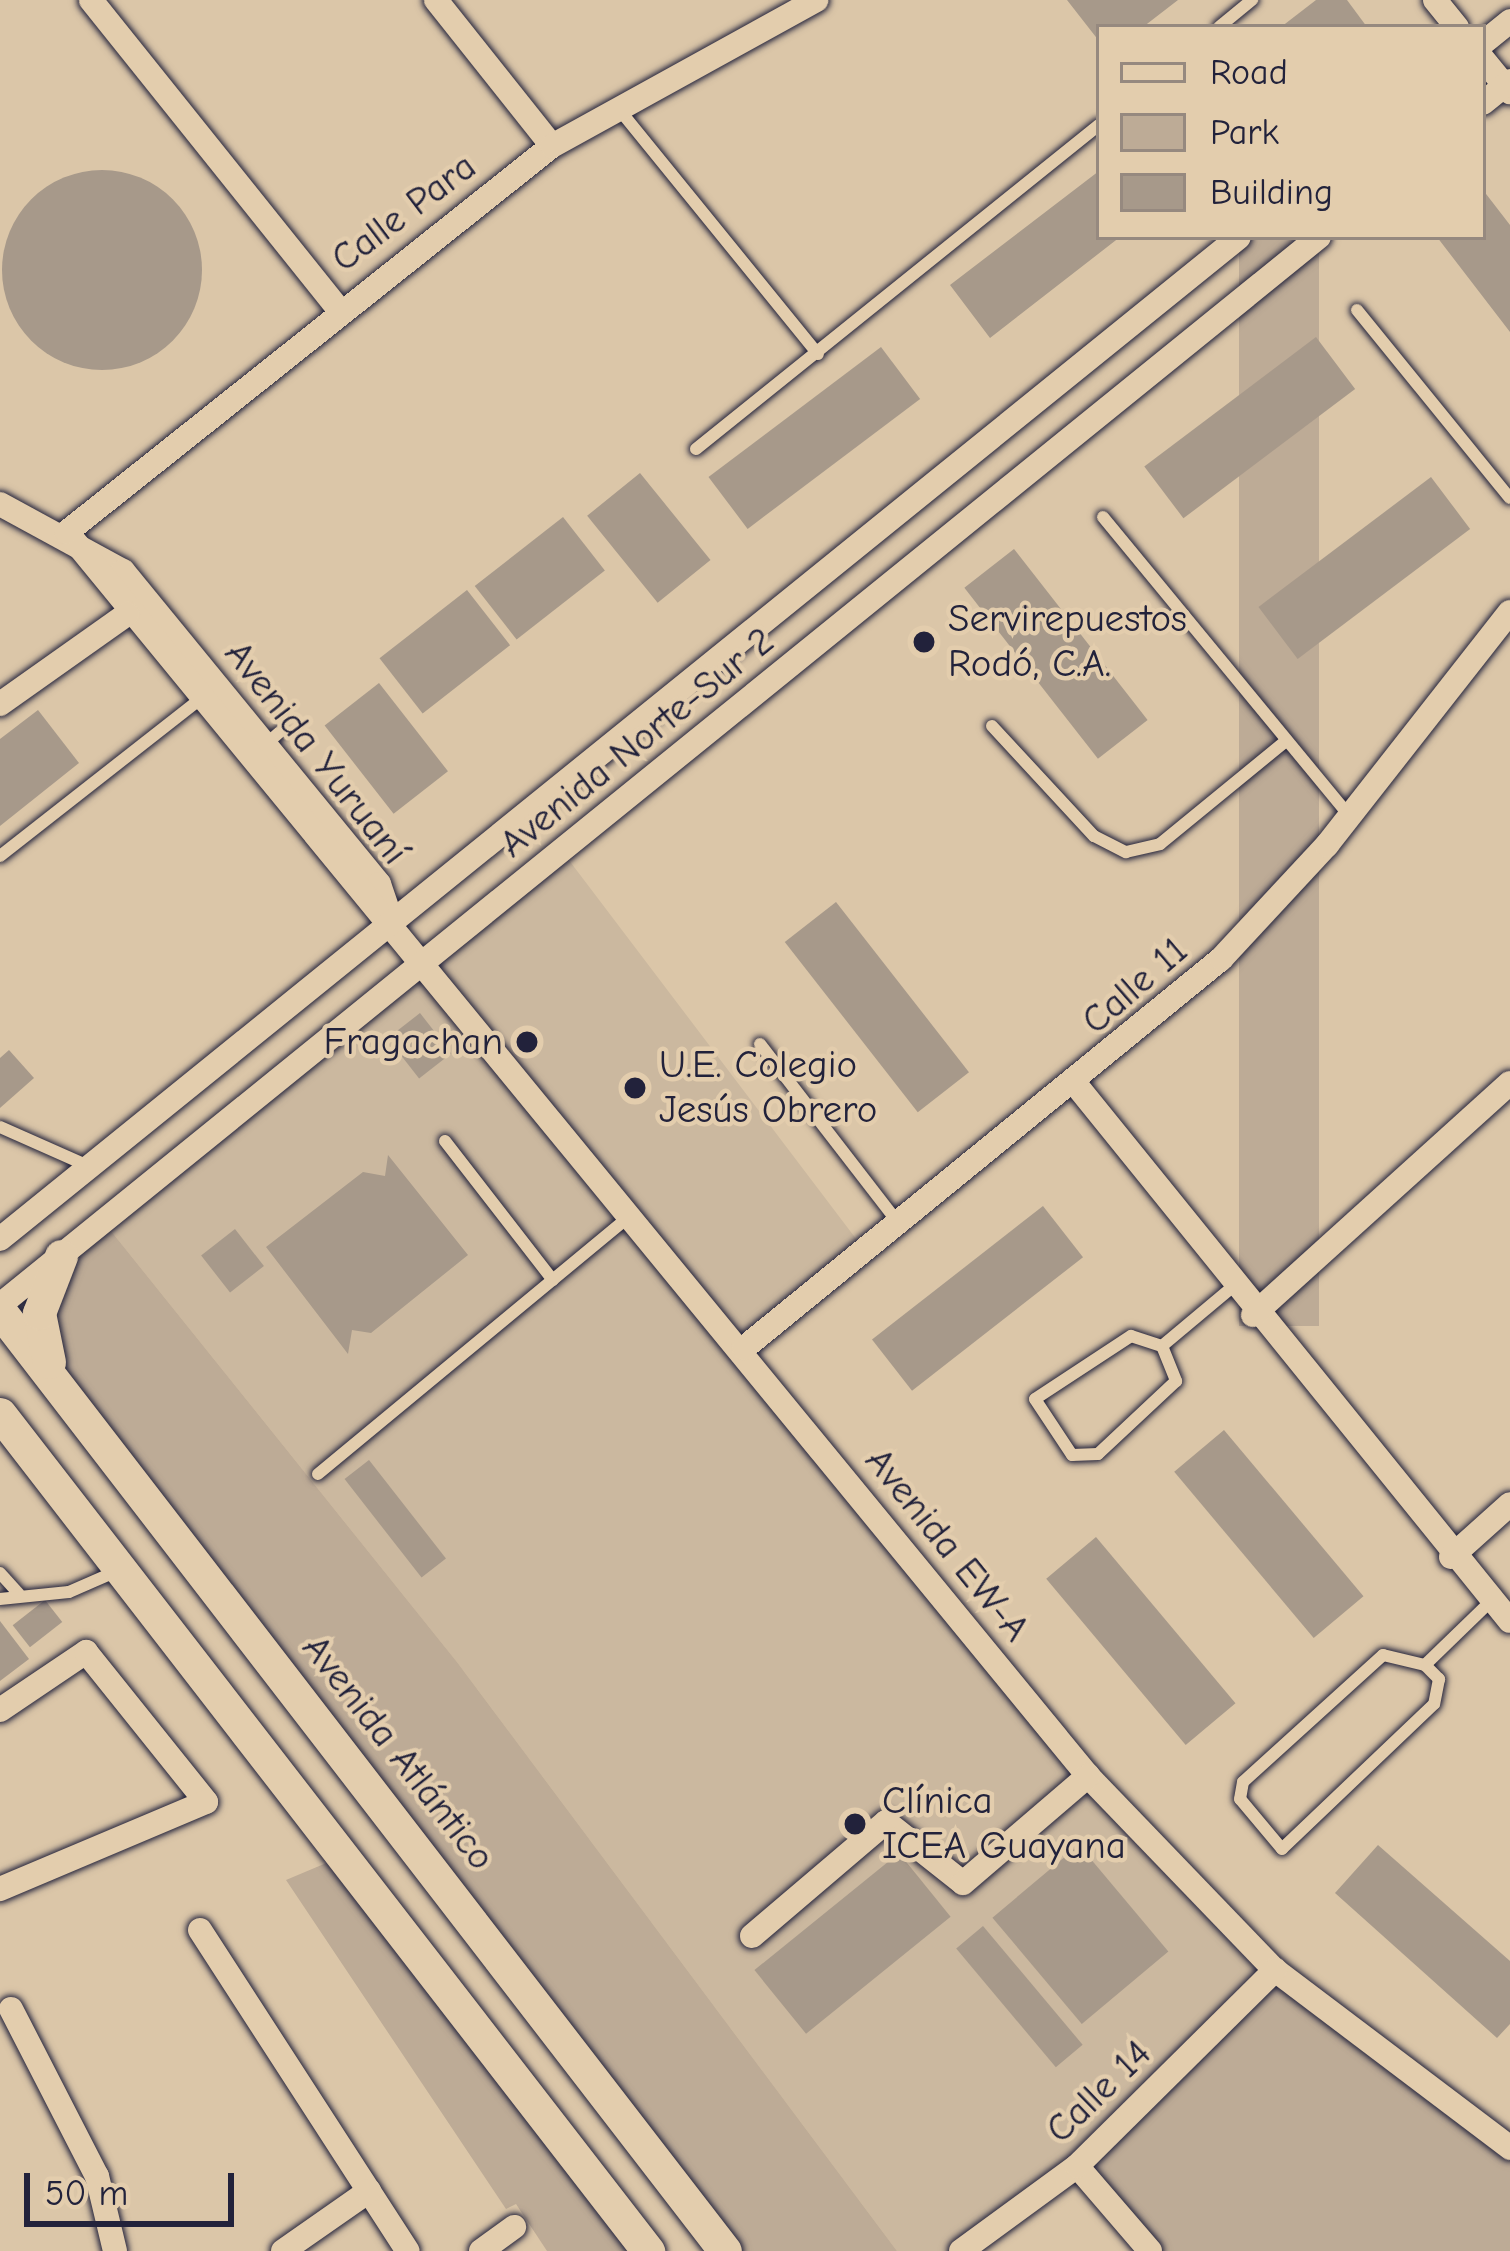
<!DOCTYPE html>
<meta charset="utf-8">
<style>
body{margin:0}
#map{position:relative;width:1510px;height:2251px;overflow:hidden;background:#dbc6a8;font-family:"Comic Neue",sans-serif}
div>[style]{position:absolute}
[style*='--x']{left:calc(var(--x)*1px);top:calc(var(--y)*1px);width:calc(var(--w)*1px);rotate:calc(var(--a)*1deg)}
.built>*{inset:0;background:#cbb89f}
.green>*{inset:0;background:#bdab96;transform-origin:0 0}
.building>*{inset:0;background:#a7998a;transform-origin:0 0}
.round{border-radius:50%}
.roads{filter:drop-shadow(0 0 3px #22223b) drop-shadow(0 0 3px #22223b)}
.service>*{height:12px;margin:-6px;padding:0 6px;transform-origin:6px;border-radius:6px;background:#e3cdad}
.minor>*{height:24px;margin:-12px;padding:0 12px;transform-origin:12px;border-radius:12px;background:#e3cdad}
.secondary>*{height:33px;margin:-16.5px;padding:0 16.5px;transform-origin:16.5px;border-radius:16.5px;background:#e3cdad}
.dots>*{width:33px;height:33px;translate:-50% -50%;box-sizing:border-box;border:6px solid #e3cdad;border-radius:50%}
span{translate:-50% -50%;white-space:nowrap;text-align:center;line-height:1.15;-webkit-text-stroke:9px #e3cdad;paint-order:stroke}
.street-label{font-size:39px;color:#22223b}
.poi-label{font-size:39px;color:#22223b}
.left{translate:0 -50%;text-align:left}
.right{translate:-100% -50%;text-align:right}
.legend{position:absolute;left:1096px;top:24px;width:390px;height:216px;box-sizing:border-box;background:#e3cdad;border:3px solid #96897f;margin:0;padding:15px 21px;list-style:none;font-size:36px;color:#22223b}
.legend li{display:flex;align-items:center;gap:24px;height:60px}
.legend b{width:60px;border:3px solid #96897f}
.scale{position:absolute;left:24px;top:2173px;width:210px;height:54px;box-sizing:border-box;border:6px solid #22223b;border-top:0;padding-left:15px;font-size:36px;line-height:42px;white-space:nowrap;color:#22223b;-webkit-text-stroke:9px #e3cdad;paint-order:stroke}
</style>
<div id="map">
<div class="built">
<i style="clip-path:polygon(562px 851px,866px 1252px,745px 1347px,1037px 1716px,1275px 1970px,1077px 2166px,961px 2251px,897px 2251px,457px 1662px,103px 1221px)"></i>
</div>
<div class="green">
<i style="left:1239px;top:237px;width:80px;height:1089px"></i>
<i style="clip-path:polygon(103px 1221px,457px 1662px,897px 2251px,725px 2251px,56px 1381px,45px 1286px)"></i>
<i style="clip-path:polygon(350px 1853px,648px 2251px,547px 2251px,516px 2204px,506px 2209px,286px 1880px)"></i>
<i style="clip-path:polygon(1275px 1970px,1510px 2148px,1510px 2251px,1150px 2251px,1077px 2166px)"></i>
</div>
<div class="building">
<i style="clip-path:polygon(1067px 0,1178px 0,1143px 27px,1099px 27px,1099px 41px)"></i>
<i style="clip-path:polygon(1316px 0,1347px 0,1367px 27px,1281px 27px)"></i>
<i class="round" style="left:2px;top:170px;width:200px;height:200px"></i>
<i style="clip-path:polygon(1099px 171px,1099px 237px,1120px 237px,990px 338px,950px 285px)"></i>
<i style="clip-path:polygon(1483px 190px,1510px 225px,1510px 332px,1437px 237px,1483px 237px)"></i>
<i style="left:1316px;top:337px;width:65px;height:215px;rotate:53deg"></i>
<i style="left:881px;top:347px;width:65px;height:216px;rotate:53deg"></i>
<i style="left:640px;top:473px;width:112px;height:68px;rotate:51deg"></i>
<i style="left:1431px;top:477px;width:65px;height:216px;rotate:53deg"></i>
<i style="left:563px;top:517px;width:68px;height:112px;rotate:52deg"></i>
<i style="left:1014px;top:549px;width:217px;height:63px;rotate:52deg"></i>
<i style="left:467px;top:590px;width:70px;height:111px;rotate:52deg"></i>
<i style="left:379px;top:683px;width:112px;height:69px;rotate:52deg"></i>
<i style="clip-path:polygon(38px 710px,79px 763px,0 826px,0 739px)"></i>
<i style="left:836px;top:902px;width:216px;height:65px;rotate:52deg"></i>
<i style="left:420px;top:1013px;width:51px;height:41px;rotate:52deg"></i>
<i style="clip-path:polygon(9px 1050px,34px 1078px,0 1108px,0 1058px)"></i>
<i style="clip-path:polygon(388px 1155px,468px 1255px,371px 1333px,352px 1330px,348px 1354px,266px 1247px,363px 1172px,385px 1176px)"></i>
<i style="left:1043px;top:1206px;width:65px;height:217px;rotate:52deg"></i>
<i style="left:235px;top:1229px;width:47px;height:43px;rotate:52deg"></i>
<i style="left:1224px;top:1430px;width:217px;height:65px;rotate:50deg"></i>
<i style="left:369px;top:1460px;width:125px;height:31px;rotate:52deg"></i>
<i style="left:1096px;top:1537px;width:217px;height:65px;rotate:50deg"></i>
<i style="left:45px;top:1600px;width:28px;height:41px;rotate:52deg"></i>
<i style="clip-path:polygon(0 1621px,29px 1659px,0 1681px)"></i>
<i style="left:1079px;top:1845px;width:139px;height:113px;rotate:50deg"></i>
<i style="clip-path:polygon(1378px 1845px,1510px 1961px,1510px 2024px,1497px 2038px,1335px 1893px)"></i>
<i style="left:899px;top:1853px;width:82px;height:186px;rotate:51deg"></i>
<i style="left:983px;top:1926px;width:155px;height:35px;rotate:50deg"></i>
</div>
<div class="roads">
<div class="service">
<i style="--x:1219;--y:27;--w:43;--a:-39.3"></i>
<i style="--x:618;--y:108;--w:317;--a:50.9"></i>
<i style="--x:1357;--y:310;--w:242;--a:50.9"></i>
<i style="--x:696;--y:449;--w:517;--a:-38.8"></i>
<i style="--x:1103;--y:517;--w:389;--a:50.5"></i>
<i style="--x:992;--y:726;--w:150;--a:47.2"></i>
<i style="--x:1094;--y:836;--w:36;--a:27"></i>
<i style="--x:1126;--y:852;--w:35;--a:-13"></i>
<i style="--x:1160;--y:844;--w:163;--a:-39.3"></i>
<i style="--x:266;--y:744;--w:18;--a:-41"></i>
<i style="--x:0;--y:856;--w:251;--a:-38.1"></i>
<i style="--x:760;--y:1044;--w:227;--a:52.3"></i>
<i style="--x:0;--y:1127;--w:96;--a:23.9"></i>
<i style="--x:445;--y:1141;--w:176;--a:52.2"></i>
<i style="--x:1131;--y:1336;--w:33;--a:18"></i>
<i style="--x:1162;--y:1346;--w:38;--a:68"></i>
<i style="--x:1176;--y:1381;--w:107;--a:136.9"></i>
<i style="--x:1098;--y:1454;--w:26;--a:178"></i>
<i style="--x:1072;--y:1455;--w:67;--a:-123.5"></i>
<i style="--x:1035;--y:1399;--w:115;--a:-33.3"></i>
<i style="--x:1162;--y:1346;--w:95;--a:-39.9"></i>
<i style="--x:318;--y:1474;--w:408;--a:-39.6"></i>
<i style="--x:0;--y:1573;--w:28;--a:48"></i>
<i style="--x:0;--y:1599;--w:69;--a:-5.8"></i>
<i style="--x:69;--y:1592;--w:55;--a:-23.7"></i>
<i style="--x:1425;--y:1665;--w:20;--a:45"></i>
<i style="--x:1439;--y:1679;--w:25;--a:101"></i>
<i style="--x:1434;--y:1704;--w:210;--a:136.4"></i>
<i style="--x:1282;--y:1849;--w:65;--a:-130"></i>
<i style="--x:1240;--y:1799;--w:17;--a:-80"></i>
<i style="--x:1243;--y:1782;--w:189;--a:-42.2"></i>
<i style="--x:1383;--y:1655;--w:43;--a:13.4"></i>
<i style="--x:1425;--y:1665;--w:92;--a:-44.1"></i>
</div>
<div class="minor">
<i style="--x:91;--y:0;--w:395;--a:51.3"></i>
<i style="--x:436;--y:0;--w:186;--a:51.5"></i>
<i style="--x:1435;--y:0;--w:35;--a:51"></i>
<i style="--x:1483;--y:43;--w:35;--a:-39"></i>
<i style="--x:1483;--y:59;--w:43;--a:50.7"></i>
<i style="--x:1483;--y:103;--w:35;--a:-39"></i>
<i style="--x:0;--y:504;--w:140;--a:28.6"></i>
<i style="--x:123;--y:571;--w:404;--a:50.7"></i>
<i style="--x:379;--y:884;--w:40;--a:71.1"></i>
<i style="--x:67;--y:532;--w:1609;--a:50.62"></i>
<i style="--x:1088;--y:1776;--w:269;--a:46.1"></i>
<i style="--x:1275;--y:1970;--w:295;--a:37.1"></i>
<i style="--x:67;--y:532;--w:620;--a:-38.52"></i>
<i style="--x:552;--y:146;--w:302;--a:-28.9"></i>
<i style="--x:0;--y:704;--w:156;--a:-35.3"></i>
<i style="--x:1077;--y:1086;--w:688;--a:51.02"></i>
<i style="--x:0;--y:1239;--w:1593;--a:-38.96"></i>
<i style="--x:0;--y:1305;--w:1697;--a:-39"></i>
<i style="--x:1253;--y:1315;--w:346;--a:-42.1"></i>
<i style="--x:744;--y:1348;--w:616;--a:-39.2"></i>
<i style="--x:1221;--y:959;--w:156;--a:-47.1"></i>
<i style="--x:1327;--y:845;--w:296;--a:-51.9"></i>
<i style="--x:1451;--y:1557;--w:79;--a:-41.9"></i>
<i style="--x:0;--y:1710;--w:104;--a:-34"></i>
<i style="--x:86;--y:1652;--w:192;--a:51.3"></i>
<i style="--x:206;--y:1802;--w:224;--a:157.1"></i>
<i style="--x:200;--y:1930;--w:382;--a:57.1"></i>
<i style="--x:752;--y:1936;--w:176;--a:-40.4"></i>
<i style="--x:886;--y:1822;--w:98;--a:38.4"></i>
<i style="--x:963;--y:1883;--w:165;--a:-40.6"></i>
<i style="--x:11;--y:2009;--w:188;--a:62.8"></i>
<i style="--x:97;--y:2176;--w:77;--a:76.5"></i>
<i style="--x:1077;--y:2166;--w:112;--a:49.3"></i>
<i style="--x:283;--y:2251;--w:105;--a:-34.9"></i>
<i style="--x:481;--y:2251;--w:41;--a:-36"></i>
<i style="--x:961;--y:2251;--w:144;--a:-36.2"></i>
<i style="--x:1077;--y:2166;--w:279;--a:-44.7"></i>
</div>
<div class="secondary">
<i style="--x:0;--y:1311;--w:1187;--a:52.36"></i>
<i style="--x:49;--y:1362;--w:50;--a:-101.5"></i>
<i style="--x:39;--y:1313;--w:61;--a:-68.9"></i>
<i style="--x:0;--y:1414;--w:1059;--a:52.25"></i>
</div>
</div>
<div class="dots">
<i style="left:924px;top:642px;background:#22223b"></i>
<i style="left:527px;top:1042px;background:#22223b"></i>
<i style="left:635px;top:1088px;background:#22223b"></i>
<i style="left:855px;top:1824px;background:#22223b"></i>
</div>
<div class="street-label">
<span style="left:404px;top:213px;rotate:-37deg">Calle Para</span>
<span style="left:637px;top:743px;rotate:-39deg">Avenida Norte-Sur 2</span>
<span style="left:316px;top:753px;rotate:52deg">Avenida Yuruaní</span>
<span style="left:1135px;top:986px;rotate:-41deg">Calle 11</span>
<span style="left:947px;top:1545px;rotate:51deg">Avenida EW-A</span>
<span style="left:398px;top:1753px;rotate:52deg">Avenida Atlántico</span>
<span style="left:1099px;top:2092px;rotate:-44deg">Calle 14</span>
</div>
<div class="poi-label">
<span class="left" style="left:948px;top:642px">Servirepuestos<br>Rodó, C.A.</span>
<span class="right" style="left:503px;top:1042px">Fragachan</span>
<span class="left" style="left:659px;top:1088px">U.E. Colegio<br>Jesús Obrero</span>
<span class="left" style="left:882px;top:1824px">Clínica<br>ICEA Guayana</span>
</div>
<ul class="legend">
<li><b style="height:15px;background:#e3cdad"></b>Road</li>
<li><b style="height:33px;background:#bdab96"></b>Park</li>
<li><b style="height:33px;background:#a7998a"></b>Building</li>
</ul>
<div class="scale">50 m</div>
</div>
